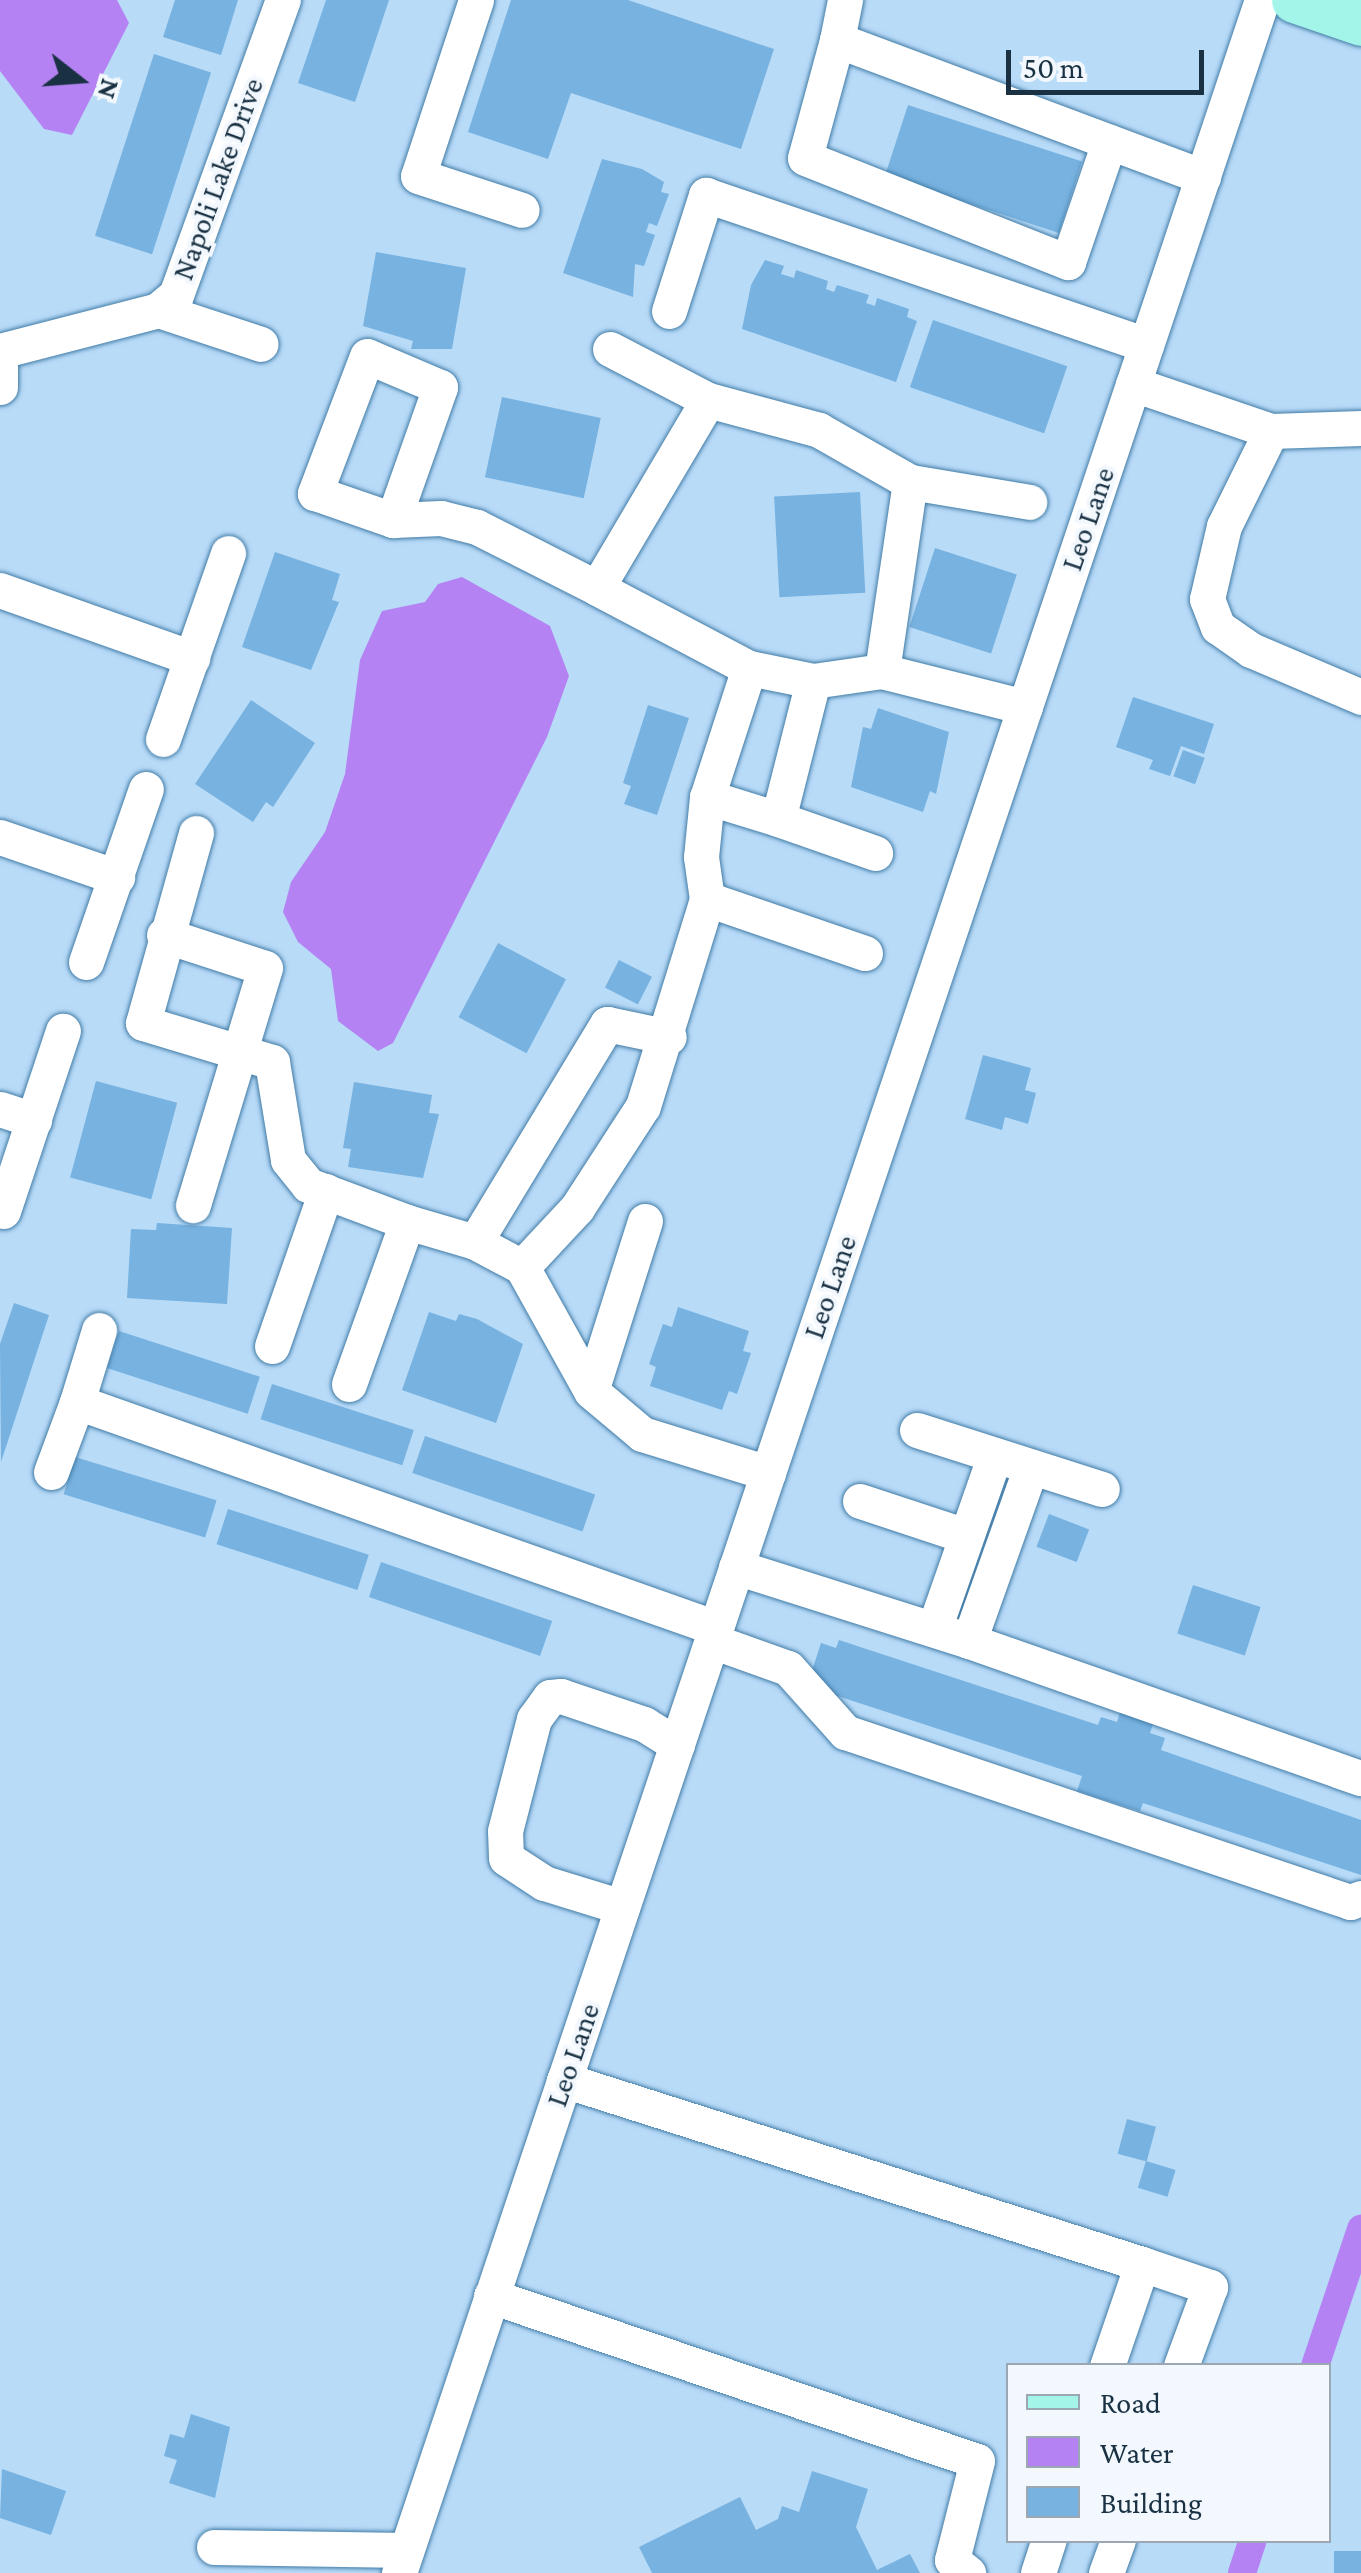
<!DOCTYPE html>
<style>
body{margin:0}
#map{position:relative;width:1361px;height:2573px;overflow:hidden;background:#b8dbf8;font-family:"Crimson Pro",serif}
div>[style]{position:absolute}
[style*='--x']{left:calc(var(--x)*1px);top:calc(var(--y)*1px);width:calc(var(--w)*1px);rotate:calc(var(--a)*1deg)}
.water>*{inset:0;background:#b482f2}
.canal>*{height:28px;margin:-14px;padding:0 14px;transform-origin:14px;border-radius:14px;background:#b482f2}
.building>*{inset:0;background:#77b2e0;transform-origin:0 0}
.roads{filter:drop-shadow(0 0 2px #427ca7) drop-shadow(0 0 2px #427ca7)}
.minor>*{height:35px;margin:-17.5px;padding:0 17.5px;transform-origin:17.5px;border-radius:17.5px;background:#fff}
.major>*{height:45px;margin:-22.5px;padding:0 22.5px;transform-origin:22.5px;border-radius:22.5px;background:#a3f5e9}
span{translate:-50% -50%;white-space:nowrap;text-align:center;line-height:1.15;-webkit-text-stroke:8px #f2f8fd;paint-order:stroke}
.street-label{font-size:30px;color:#193143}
.legend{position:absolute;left:1006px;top:2363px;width:325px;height:180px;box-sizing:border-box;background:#f2f8fd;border:2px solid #9ba8b3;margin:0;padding:12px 18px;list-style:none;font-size:30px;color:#193143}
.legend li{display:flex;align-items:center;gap:20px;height:50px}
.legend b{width:50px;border:2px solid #9ba8b3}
.north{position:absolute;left:30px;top:30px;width:100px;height:100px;-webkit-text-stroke:8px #f2f8fd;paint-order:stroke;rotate:107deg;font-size:28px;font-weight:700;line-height:40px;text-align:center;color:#193143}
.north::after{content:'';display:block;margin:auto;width:35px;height:45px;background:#193143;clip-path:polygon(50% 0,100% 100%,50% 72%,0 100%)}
.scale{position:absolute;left:1006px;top:50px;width:198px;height:45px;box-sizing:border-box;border:5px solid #193143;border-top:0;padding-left:12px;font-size:30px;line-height:35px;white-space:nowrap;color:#193143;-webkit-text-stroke:8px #f2f8fd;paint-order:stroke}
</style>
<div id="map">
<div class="water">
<i style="clip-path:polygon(0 0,117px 0,129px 23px,72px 135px,44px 129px,0 71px)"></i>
<i style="clip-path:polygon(462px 577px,550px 626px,569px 676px,547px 737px,393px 1043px,378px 1051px,338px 1021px,331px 969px,298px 942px,283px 912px,291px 882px,325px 832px,345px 774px,360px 660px,382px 611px,425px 602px,438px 584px)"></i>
</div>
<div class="canal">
<i style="--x:1315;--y:2366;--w:145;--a:-71.4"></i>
<i style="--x:1242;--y:2573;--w:35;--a:-72"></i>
</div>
<div class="building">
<i style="clip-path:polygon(175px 0,238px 0,221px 55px,163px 37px)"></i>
<i style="clip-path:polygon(326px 0,389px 0,355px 102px,298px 83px)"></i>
<i style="clip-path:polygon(511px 0,628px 0,774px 49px,741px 149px,571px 93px,548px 159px,468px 132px)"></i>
<i style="left:154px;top:54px;width:60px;height:191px;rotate:18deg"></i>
<i style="left:908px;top:105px;width:183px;height:75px;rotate:18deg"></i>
<i style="clip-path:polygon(602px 159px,642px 169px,664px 182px,661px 192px,669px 194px,657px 226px,649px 223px,646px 232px,655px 235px,644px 266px,635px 264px,633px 297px,563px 273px)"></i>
<i style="clip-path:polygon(376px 252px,466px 268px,452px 349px,411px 349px,413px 341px,363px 326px)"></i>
<i style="clip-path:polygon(765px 260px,784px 266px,781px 274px,794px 278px,796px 270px,828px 281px,826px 289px,834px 292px,837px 285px,869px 295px,866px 303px,875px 306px,877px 298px,909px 309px,907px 317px,917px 321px,896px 382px,742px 329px,751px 285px)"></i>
<i style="left:933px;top:320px;width:142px;height:71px;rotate:19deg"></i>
<i style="left:502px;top:397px;width:101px;height:82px;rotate:12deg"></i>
<i style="left:860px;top:492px;width:101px;height:86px;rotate:87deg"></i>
<i style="left:935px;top:548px;width:86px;height:83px;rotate:18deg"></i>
<i style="clip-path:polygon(275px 552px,340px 574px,332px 600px,339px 602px,311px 670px,242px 647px)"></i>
<i style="clip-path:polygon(1133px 697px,1214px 724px,1204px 754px,1181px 746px,1170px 776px,1149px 769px,1153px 760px,1116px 747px)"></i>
<i style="clip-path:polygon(251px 700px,315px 743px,273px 807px,266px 802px,253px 822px,195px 784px)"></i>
<i style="clip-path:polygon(648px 705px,689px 718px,657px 815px,624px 804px,631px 786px,623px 783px)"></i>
<i style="clip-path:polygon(878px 708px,949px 732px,936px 794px,930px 791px,923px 812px,851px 787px,863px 727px,871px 729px)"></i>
<i style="left:1183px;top:750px;width:23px;height:28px;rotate:20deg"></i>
<i style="left:498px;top:943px;width:77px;height:84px;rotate:28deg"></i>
<i style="left:619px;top:960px;width:37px;height:31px;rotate:27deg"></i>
<i style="clip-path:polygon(983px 1055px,1031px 1068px,1025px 1090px,1036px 1093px,1028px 1124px,1005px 1117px,1002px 1130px,965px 1119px)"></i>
<i style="left:96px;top:1081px;width:84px;height:100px;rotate:15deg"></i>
<i style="clip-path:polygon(354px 1082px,432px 1095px,429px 1113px,439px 1114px,423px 1178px,348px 1167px,351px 1149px,343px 1148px)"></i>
<i style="clip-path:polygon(157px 1223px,232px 1228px,227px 1304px,127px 1298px,131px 1229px,156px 1230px)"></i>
<i style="clip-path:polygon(14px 1303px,49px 1315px,1px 1462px,0 1344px)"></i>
<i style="clip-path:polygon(678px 1307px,749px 1331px,743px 1351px,751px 1353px,737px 1394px,729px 1391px,722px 1410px,650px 1386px,656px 1367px,649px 1364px,663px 1324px,672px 1327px)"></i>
<i style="clip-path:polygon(429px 1312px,456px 1321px,459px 1314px,477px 1319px,523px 1344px,496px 1423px,402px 1390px)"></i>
<i style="left:119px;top:1331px;width:148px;height:39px;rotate:18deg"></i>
<i style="left:272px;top:1384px;width:149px;height:37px;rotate:18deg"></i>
<i style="left:425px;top:1436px;width:180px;height:39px;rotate:19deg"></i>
<i style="left:75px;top:1457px;width:148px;height:39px;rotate:17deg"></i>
<i style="left:228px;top:1509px;width:148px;height:37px;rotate:18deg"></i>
<i style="left:1049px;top:1514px;width:43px;height:35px;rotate:21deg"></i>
<i style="left:381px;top:1562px;width:181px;height:37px;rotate:19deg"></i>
<i style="left:1193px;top:1585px;width:71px;height:51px;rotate:18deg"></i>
<i style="clip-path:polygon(839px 1640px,1098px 1725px,1101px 1717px,1117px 1722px,1124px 1699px,1158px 1710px,1150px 1733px,1165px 1738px,1161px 1750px,1361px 1820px,1361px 1875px,1143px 1803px,1140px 1811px,1077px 1791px,1082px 1776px,807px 1686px,821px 1643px,836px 1648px)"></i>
<i style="left:1127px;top:2119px;width:30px;height:36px;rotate:15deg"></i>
<i style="left:1146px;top:2161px;width:31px;height:28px;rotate:17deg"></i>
<i style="clip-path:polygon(191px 2414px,230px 2427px,215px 2498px,169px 2483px,177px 2460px,164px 2456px,170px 2434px,184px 2438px)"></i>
<i style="clip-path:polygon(2px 2469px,66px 2491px,51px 2535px,0 2518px)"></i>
<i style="clip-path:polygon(812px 2471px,868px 2489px,856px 2527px,877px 2570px,910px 2554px,920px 2573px,652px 2573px,639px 2547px,740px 2497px,756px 2530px,778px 2519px,782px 2506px,799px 2512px)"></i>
<i style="left:1334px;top:2551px;width:27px;height:22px"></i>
</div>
<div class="roads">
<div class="minor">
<i style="--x:476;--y:0;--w:185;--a:108.2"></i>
<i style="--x:418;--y:176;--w:109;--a:18.1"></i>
<i style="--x:845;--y:0;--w:41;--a:101.3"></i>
<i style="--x:837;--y:40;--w:391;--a:20.5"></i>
<i style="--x:837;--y:40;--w:122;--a:105.2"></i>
<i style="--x:805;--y:158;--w:283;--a:21.6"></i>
<i style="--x:1068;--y:262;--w:127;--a:-71.1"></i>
<i style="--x:158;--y:310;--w:108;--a:18.3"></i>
<i style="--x:669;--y:311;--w:122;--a:-72.3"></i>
<i style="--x:706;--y:195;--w:465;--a:18.8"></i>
<i style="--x:610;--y:349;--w:110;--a:27.5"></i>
<i style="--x:708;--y:400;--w:115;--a:15.1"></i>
<i style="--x:819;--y:430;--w:105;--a:29.7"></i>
<i style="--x:0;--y:351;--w:163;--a:-14.5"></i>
<i style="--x:158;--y:310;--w:23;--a:-40"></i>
<i style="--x:176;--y:295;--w:314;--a:-70.1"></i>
<i style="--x:0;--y:354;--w:33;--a:90"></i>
<i style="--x:1133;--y:384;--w:146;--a:18.8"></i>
<i style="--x:1271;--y:431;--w:90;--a:-1.9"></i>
<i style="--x:708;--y:400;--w:218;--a:120.6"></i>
<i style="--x:597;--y:588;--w:172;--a:27.8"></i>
<i style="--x:749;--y:668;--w:65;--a:11.5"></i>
<i style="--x:813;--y:681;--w:70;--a:-8.2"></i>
<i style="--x:1271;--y:431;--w:106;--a:116.3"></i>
<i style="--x:1224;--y:526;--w:75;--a:103.1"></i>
<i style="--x:1207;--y:599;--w:30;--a:69"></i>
<i style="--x:1218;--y:627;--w:40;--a:34.9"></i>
<i style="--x:1251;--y:650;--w:120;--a:23.1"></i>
<i style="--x:393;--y:520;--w:141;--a:-70.5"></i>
<i style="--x:440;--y:387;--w:79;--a:-157"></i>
<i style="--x:367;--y:356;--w:147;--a:110.8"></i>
<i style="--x:315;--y:493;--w:83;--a:19.1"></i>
<i style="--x:393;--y:520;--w:48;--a:-2.4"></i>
<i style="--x:441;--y:518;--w:37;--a:14"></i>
<i style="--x:477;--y:527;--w:135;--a:26.9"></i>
<i style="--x:0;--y:590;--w:204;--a:19.5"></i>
<i style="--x:749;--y:668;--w:136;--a:108"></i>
<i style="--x:707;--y:797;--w:60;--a:95.7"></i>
<i style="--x:701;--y:857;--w:42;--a:81.9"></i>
<i style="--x:707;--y:899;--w:167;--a:18.9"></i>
<i style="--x:813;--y:681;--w:142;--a:104.2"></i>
<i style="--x:778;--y:819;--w:103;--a:19.3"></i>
<i style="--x:1025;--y:707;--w:147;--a:-165.9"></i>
<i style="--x:882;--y:671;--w:191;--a:-81.6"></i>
<i style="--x:910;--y:482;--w:121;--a:9.5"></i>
<i style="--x:163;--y:739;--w:197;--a:-70.7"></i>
<i style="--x:707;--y:797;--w:74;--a:17.2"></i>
<i style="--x:196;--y:833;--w:197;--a:105.6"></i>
<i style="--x:143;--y:1023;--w:135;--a:16.8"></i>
<i style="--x:272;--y:1062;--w:99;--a:80.7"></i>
<i style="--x:288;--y:1160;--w:32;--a:51"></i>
<i style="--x:308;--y:1185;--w:106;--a:20.5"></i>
<i style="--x:0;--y:837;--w:124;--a:18.9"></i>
<i style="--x:164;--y:935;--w:106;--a:18.1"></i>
<i style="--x:265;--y:968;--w:248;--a:106.9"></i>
<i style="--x:86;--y:962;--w:183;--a:-70.9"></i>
<i style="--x:0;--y:1109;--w:36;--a:18"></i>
<i style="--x:3;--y:1211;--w:190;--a:-71.6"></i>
<i style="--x:645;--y:1221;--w:178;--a:107.6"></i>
<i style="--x:591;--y:1391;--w:142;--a:-119.1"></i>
<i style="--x:522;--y:1267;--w:81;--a:-47"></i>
<i style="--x:577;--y:1208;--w:121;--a:-57.1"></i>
<i style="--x:643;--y:1106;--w:217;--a:-72.8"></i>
<i style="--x:475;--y:1242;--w:255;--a:-58.8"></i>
<i style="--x:607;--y:1024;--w:63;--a:11.8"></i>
<i style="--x:99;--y:1330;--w:75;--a:107"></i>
<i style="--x:77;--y:1402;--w:678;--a:19.48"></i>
<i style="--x:272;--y:1346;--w:164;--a:-70.8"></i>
<i style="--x:349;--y:1384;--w:172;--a:-70.3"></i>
<i style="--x:407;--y:1222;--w:71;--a:16.4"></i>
<i style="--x:475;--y:1242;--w:53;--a:28"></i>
<i style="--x:591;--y:1391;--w:67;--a:40.1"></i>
<i style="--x:642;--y:1434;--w:132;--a:17.2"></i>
<i style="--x:917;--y:1430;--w:194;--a:17.7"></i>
<i style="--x:51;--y:1472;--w:75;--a:-69.6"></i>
<i style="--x:860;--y:1501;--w:108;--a:18.3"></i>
<i style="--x:736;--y:1567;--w:244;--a:17.6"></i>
<i style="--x:969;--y:1641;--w:185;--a:-70.4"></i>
<i style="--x:934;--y:1629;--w:184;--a:-70.7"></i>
<i style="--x:712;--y:1641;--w:81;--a:19.6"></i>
<i style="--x:788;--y:1668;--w:86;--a:48.3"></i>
<i style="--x:845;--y:1732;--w:533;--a:18.6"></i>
<i style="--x:1350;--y:1902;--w:12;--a:-20"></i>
<i style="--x:969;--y:1641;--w:415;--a:19.3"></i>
<i style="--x:622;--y:1907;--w:82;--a:-162.9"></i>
<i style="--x:544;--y:1883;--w:45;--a:-146.7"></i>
<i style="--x:506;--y:1858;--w:27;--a:-92"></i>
<i style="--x:505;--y:1831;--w:116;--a:-75.5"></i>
<i style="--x:534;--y:1719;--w:27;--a:-54"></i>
<i style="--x:550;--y:1697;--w:11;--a:-5"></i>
<i style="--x:561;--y:1696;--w:88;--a:18.6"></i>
<i style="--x:644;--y:1724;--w:39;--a:32"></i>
<i style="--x:564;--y:2080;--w:607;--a:17.66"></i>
<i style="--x:1142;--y:2264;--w:108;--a:108.9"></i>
<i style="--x:1142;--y:2264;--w:72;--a:18.7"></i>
<i style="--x:1210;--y:2287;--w:84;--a:110.2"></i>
<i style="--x:491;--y:2296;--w:513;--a:18.75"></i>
<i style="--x:977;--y:2461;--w:102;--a:104.2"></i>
<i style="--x:952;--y:2560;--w:21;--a:39"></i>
<i style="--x:214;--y:2547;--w:192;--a:0.9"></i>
<i style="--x:399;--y:2573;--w:2714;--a:-71.46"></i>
<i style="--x:1038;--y:2573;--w:35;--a:-72"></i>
<i style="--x:1106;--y:2573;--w:35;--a:-70"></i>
</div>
<div class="major">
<i style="--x:1294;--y:0;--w:71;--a:18.9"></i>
</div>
</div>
<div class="street-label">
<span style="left:218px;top:179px;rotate:-70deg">Napoli Lake Drive</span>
<span style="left:1088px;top:519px;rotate:-71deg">Leo Lane</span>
<span style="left:830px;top:1287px;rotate:-71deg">Leo Lane</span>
<span style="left:573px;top:2055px;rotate:-71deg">Leo Lane</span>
</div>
<ul class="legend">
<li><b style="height:12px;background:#a3f5e9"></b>Road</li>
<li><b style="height:28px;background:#b482f2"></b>Water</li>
<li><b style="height:28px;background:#77b2e0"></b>Building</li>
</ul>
<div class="north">N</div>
<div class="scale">50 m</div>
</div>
